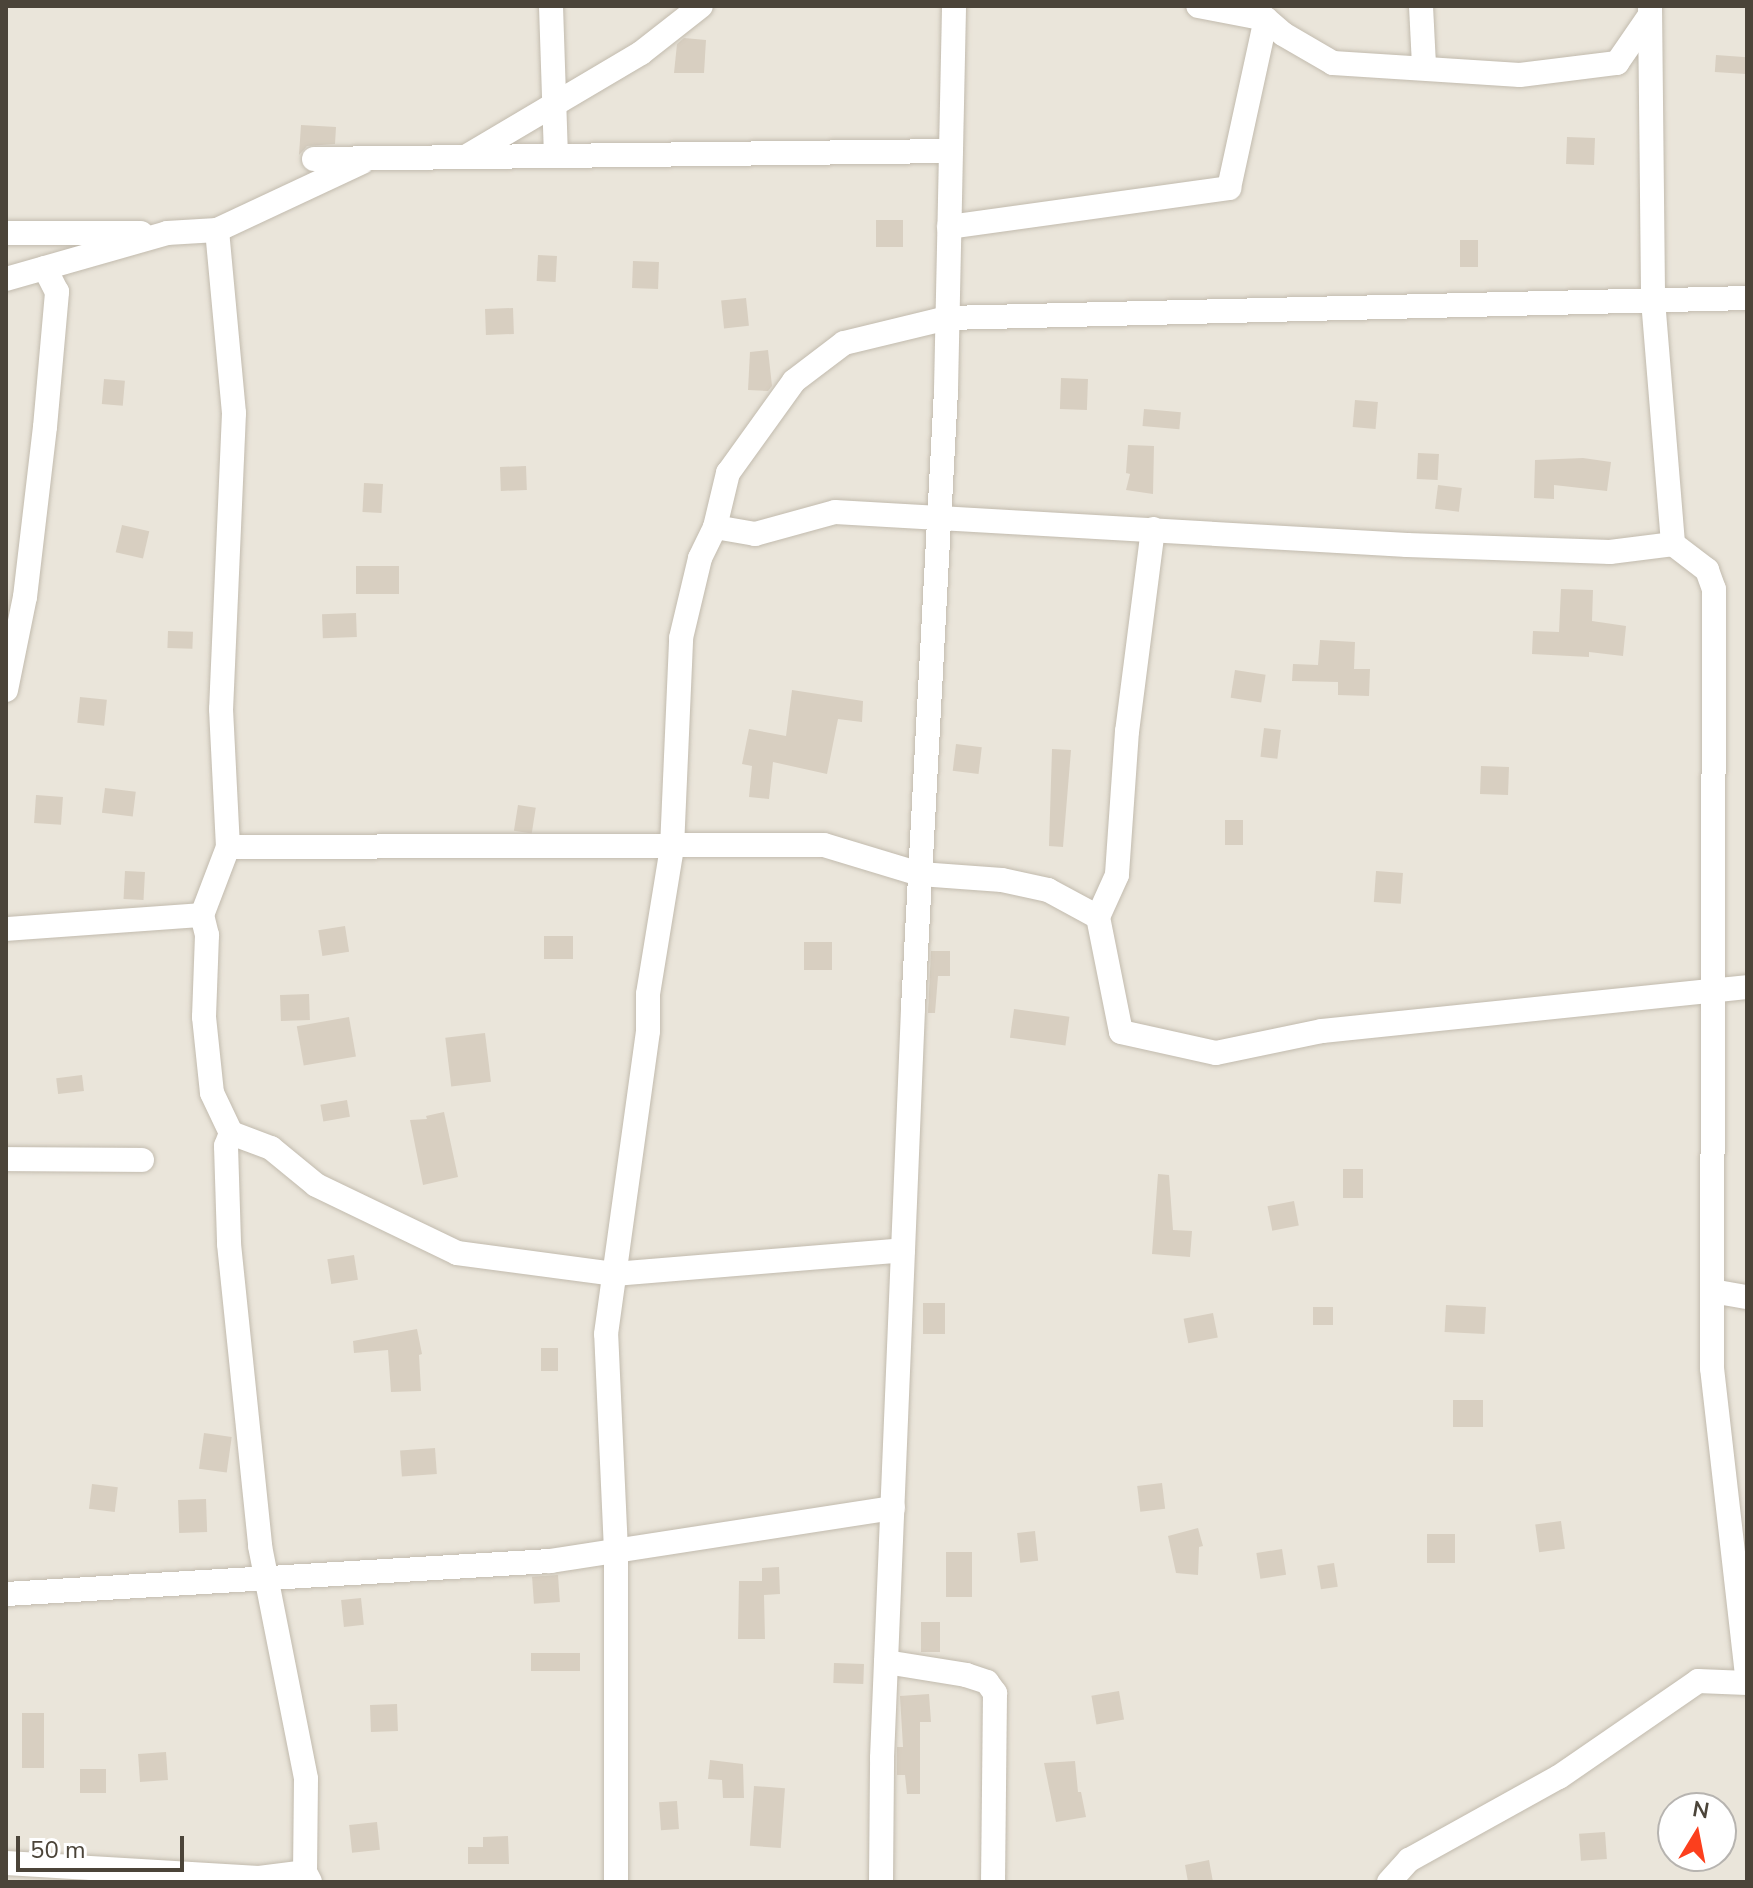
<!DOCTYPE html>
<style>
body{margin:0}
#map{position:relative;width:1753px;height:1888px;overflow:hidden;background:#f6f3ec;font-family:"Nunito Sans",sans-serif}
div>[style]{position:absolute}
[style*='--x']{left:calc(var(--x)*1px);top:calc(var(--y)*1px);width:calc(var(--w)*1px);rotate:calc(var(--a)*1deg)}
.residential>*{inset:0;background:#eae5da}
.building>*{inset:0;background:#d8cfc1;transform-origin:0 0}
.roads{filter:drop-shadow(0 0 2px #c2bbae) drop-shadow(0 0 2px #c2bbae)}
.minor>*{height:24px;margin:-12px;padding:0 12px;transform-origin:12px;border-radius:12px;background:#fff}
span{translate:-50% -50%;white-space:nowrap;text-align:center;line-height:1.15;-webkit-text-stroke:8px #fff;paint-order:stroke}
.frame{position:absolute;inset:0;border:8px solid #4b4439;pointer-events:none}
.north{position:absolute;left:1657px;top:1792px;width:80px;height:80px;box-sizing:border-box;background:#fff;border:2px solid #b7b4b0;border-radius:50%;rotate:10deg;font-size:22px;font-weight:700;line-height:32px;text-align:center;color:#4b4439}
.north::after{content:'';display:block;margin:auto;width:28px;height:36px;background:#fc3f1d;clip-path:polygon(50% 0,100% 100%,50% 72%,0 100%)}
.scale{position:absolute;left:16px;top:1836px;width:168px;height:36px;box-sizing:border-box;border:4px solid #4b4439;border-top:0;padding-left:10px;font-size:24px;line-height:28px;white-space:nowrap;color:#4b4439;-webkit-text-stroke:6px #fff;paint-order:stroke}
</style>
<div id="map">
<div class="residential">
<i style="clip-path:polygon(evenodd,6px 6px,1747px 6px,1747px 1882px,6px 1882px,6px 6px,1673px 1808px,1721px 1808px,1721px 1856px,1673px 1856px,1673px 1808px)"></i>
</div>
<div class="building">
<i style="clip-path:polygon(684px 38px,706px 40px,704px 73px,674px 73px,677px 44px)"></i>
<i style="left:1716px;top:55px;width:31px;height:17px;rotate:4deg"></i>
<i style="clip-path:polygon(301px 125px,336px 127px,335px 144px,307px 146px,299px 155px)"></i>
<i style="left:1567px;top:137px;width:28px;height:27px;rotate:2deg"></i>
<i style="left:876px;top:220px;width:27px;height:27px"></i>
<i style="left:1460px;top:240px;width:18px;height:27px"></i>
<i style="left:538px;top:255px;width:19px;height:26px;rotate:3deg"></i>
<i style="left:633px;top:261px;width:26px;height:27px;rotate:2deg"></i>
<i style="left:746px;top:298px;width:28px;height:25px;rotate:84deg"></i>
<i style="left:513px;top:308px;width:26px;height:28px;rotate:88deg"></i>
<i style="clip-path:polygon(768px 350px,772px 386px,768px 391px,748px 390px,750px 352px)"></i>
<i style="left:1061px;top:378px;width:27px;height:31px;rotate:2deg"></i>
<i style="left:104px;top:379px;width:21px;height:25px;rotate:5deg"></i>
<i style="left:1355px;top:400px;width:23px;height:27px;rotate:5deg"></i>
<i style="left:1144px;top:409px;width:37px;height:17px;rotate:5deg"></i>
<i style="clip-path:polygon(1128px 445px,1154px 446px,1153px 494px,1126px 490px,1130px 474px,1126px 473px)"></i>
<i style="left:1418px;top:453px;width:21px;height:26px;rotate:3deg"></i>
<i style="clip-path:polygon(1583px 458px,1611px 462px,1607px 491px,1554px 485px,1554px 499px,1534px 498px,1535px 460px)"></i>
<i style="left:526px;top:466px;width:24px;height:26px;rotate:88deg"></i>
<i style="left:364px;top:483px;width:19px;height:29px;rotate:3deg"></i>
<i style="left:1438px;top:485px;width:24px;height:24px;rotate:7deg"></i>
<i style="left:122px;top:525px;width:28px;height:28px;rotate:13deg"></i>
<i style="left:356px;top:566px;width:43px;height:28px"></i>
<i style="clip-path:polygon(1561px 589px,1593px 590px,1592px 621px,1626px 626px,1623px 656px,1589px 652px,1589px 657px,1532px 654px,1533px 631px,1559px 632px)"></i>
<i style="left:356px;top:613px;width:24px;height:34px;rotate:88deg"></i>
<i style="left:168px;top:631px;width:25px;height:17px;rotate:2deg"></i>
<i style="clip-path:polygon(1320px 640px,1355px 642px,1354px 669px,1370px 669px,1369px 696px,1338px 695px,1338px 682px,1292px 681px,1293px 664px,1318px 665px)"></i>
<i style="left:1235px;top:670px;width:31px;height:28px;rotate:9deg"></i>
<i style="clip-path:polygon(792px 690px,863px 701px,862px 722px,838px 719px,827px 774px,773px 762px,769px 799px,749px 797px,752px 766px,742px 764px,749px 729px,786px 736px)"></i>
<i style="left:80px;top:697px;width:27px;height:26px;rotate:6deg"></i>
<i style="left:1264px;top:728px;width:17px;height:29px;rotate:7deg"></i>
<i style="left:956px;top:744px;width:26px;height:27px;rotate:7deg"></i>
<i style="clip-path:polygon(1052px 749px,1071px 750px,1063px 847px,1049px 846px)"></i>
<i style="left:1481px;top:766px;width:28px;height:28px;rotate:2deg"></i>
<i style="left:105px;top:788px;width:31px;height:25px;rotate:7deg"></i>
<i style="left:36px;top:795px;width:27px;height:28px;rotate:4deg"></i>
<i style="left:518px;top:805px;width:18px;height:26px;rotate:9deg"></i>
<i style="left:1243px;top:820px;width:25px;height:18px;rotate:90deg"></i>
<i style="left:125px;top:871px;width:20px;height:28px;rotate:3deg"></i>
<i style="left:1376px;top:871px;width:27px;height:31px;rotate:4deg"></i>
<i style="left:345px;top:926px;width:26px;height:27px;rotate:81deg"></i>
<i style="left:544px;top:936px;width:29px;height:23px"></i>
<i style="left:804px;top:942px;width:28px;height:28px"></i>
<i style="clip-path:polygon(931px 951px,950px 951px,950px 976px,938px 976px,935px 1013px,928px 1013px)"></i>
<i style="left:309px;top:994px;width:26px;height:29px;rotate:88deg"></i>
<i style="left:1014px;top:1009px;width:56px;height:29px;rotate:8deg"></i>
<i style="left:349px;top:1017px;width:40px;height:53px;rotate:80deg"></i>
<i style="left:485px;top:1033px;width:49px;height:40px;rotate:83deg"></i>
<i style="left:82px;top:1075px;width:16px;height:26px;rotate:83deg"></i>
<i style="left:347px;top:1100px;width:17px;height:27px;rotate:80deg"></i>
<i style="clip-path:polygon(444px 1112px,458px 1177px,423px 1185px,410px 1120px,427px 1119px,426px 1116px)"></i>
<i style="left:1343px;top:1169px;width:20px;height:29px"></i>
<i style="clip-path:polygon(1158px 1174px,1169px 1175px,1173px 1230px,1192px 1231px,1190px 1257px,1152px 1254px)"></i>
<i style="left:1294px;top:1201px;width:25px;height:27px;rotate:79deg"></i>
<i style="left:354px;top:1255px;width:25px;height:27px;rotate:81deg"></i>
<i style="left:923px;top:1303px;width:22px;height:31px"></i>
<i style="left:1446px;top:1305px;width:40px;height:27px;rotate:3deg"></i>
<i style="left:1333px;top:1307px;width:18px;height:20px;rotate:90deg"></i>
<i style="left:1213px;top:1313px;width:25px;height:30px;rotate:79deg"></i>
<i style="clip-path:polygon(417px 1329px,422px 1354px,419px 1355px,421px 1391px,391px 1392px,388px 1350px,354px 1353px,353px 1341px)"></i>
<i style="left:541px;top:1348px;width:17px;height:23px"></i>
<i style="left:1453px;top:1400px;width:30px;height:27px"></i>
<i style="left:204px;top:1433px;width:28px;height:36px;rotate:8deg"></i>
<i style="left:435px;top:1448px;width:26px;height:35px;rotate:86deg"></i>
<i style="left:1162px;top:1483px;width:26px;height:25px;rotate:83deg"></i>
<i style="left:92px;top:1484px;width:26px;height:25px;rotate:7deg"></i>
<i style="left:206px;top:1499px;width:33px;height:28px;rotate:88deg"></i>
<i style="left:1561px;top:1521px;width:28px;height:26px;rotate:82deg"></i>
<i style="clip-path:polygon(1198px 1528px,1203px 1546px,1199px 1547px,1198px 1575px,1176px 1573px,1168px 1536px)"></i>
<i style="left:1035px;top:1531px;width:30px;height:18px;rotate:84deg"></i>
<i style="left:1427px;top:1534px;width:28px;height:29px"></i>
<i style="left:1282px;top:1549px;width:26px;height:26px;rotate:81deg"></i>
<i style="left:946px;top:1552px;width:26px;height:45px"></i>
<i style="left:1334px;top:1563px;width:24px;height:17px;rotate:81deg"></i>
<i style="clip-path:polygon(779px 1567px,780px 1594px,764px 1595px,765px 1639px,738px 1639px,739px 1581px,762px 1581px,762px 1568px)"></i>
<i style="left:558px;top:1575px;width:27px;height:26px;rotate:86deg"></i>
<i style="left:361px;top:1598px;width:27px;height:20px;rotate:84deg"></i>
<i style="left:921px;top:1622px;width:19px;height:30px"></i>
<i style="left:580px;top:1653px;width:18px;height:49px;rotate:90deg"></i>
<i style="left:834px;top:1663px;width:30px;height:20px;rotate:2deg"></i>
<i style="left:1119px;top:1691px;width:29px;height:28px;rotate:80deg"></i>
<i style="clip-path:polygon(929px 1694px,931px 1722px,920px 1722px,920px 1794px,907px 1794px,905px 1775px,897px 1775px,897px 1747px,903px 1747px,900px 1696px)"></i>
<i style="left:397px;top:1704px;width:27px;height:27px;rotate:88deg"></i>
<i style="left:22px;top:1713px;width:22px;height:55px"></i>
<i style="left:166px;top:1752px;width:28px;height:28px;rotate:86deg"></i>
<i style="clip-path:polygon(710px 1760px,743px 1764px,744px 1798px,723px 1798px,722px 1780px,708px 1779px)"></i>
<i style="clip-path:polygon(1075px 1761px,1078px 1792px,1081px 1792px,1086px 1817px,1056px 1822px,1044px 1763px)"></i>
<i style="left:106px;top:1769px;width:24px;height:26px;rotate:90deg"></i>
<i style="left:754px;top:1786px;width:31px;height:60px;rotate:4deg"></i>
<i style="left:677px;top:1801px;width:28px;height:18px;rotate:86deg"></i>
<i style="left:377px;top:1822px;width:28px;height:28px;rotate:84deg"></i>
<i style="left:1605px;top:1832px;width:27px;height:26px;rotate:86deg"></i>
<i style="clip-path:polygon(508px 1836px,509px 1864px,468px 1864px,468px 1847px,483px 1847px,483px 1837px)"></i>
<i style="clip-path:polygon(1209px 1860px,1213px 1882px,1188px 1882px,1185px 1865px)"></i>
</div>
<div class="roads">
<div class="minor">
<i style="--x:551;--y:6;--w:150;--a:88.1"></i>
<i style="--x:1421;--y:6;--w:60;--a:87.1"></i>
<i style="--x:1650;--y:6;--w:294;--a:89.4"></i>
<i style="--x:1653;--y:300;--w:245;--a:85.3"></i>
<i style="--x:1266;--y:19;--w:23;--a:41"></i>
<i style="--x:1283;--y:34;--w:58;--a:30.1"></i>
<i style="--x:1333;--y:63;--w:187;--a:3.7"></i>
<i style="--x:1520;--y:75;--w:98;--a:-7.1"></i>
<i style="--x:1617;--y:63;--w:58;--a:-55.5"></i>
<i style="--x:467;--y:156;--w:202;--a:-30.6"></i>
<i style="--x:641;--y:53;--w:76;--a:-38.1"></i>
<i style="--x:314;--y:159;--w:637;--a:-0.72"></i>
<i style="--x:949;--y:227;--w:283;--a:-7.9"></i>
<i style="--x:1229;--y:188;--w:173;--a:-77.7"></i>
<i style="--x:1266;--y:19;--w:69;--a:-169.2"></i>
<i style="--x:217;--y:230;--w:184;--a:84.7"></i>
<i style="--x:234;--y:413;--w:296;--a:92.5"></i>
<i style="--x:221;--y:709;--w:138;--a:87.1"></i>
<i style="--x:228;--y:847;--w:73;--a:110.9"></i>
<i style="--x:202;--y:915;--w:21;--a:76"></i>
<i style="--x:207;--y:935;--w:82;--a:92.1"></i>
<i style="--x:204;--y:1017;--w:76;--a:84"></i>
<i style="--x:212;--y:1093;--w:44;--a:64.6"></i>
<i style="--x:231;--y:1133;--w:14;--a:111"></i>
<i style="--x:226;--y:1146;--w:98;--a:88.2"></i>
<i style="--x:229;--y:1244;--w:304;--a:84.1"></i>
<i style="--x:260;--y:1546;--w:237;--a:78.8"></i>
<i style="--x:306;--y:1779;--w:93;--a:90.6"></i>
<i style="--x:305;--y:1872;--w:11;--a:63"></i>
<i style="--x:6;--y:233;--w:135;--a:0"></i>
<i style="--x:6;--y:279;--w:167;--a:-15.9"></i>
<i style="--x:167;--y:233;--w:50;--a:-3.4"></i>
<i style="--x:217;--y:230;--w:160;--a:-25.1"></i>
<i style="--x:715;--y:527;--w:41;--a:9.9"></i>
<i style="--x:755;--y:534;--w:83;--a:-15.4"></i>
<i style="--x:835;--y:512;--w:573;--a:3.3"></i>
<i style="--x:1407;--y:545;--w:203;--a:2"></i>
<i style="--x:1610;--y:552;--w:64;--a:-7.2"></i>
<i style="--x:1673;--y:544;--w:43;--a:37.4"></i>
<i style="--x:1707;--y:570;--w:20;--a:70"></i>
<i style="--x:1714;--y:589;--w:779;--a:90.15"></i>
<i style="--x:1712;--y:1368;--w:309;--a:83.5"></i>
<i style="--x:1153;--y:529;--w:204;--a:97.3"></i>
<i style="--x:1127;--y:731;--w:144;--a:94"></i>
<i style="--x:1117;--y:875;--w:46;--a:114.3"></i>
<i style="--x:1098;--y:917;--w:117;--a:78.7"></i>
<i style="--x:1121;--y:1032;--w:97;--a:12.5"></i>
<i style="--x:1216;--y:1053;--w:108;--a:-11.7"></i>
<i style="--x:1322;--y:1031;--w:427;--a:-5.9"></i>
<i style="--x:6;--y:690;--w:95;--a:-78.5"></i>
<i style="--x:25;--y:597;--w:171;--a:-83.3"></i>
<i style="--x:45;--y:427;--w:136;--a:-84.9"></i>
<i style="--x:57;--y:292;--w:27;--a:-117"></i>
<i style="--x:228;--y:847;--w:596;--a:-0.19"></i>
<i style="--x:824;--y:845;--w:100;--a:16.8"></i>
<i style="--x:920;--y:874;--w:82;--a:4.2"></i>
<i style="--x:1002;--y:880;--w:47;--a:12.3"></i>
<i style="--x:1048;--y:890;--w:57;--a:28.4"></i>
<i style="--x:6;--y:929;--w:196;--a:-4.1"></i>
<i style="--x:231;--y:1133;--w:43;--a:20.6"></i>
<i style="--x:271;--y:1148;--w:58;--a:39.4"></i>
<i style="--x:316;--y:1185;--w:157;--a:25.7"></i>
<i style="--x:457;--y:1253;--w:158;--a:7.6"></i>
<i style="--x:614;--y:1274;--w:290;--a:-4.7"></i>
<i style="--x:6;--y:1159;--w:136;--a:0.4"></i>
<i style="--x:1712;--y:1291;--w:36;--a:10"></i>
<i style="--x:6;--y:1594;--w:545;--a:-3.47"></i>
<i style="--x:550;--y:1561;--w:347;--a:-8.8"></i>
<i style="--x:886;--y:1662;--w:81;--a:9.2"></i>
<i style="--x:966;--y:1675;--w:22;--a:18"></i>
<i style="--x:987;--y:1682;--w:14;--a:54"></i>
<i style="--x:995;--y:1693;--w:189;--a:90.6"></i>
<i style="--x:6;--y:1863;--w:253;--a:3.4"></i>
<i style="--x:259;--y:1878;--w:46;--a:-7.4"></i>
<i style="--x:616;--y:1882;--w:331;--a:-90"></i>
<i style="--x:616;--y:1551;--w:217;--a:-92.6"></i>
<i style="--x:606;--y:1334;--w:306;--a:-82.1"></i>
<i style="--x:648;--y:1031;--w:37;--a:-90"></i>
<i style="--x:648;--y:994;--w:148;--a:-80.7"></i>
<i style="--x:672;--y:848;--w:210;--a:-87.5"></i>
<i style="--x:681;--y:638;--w:82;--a:-76.6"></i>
<i style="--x:700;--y:558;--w:34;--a:-64"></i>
<i style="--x:715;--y:527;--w:56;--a:-76.5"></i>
<i style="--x:728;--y:473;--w:113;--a:-54.3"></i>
<i style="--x:794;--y:381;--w:63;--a:-37.2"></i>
<i style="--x:844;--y:343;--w:106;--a:-13.6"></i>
<i style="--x:947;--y:318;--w:800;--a:-1.43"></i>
<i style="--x:881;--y:1882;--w:124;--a:-89.5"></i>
<i style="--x:882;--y:1758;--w:751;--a:-87.63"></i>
<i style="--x:913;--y:1008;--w:619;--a:-86.94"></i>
<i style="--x:946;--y:390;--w:384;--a:-88.8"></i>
<i style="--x:1389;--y:1882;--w:30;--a:-48"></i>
<i style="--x:1409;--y:1860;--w:171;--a:-29"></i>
<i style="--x:1559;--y:1777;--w:169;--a:-34.6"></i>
<i style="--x:1698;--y:1681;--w:49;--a:2.3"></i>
</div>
</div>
<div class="frame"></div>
<div class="north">N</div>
<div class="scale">50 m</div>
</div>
